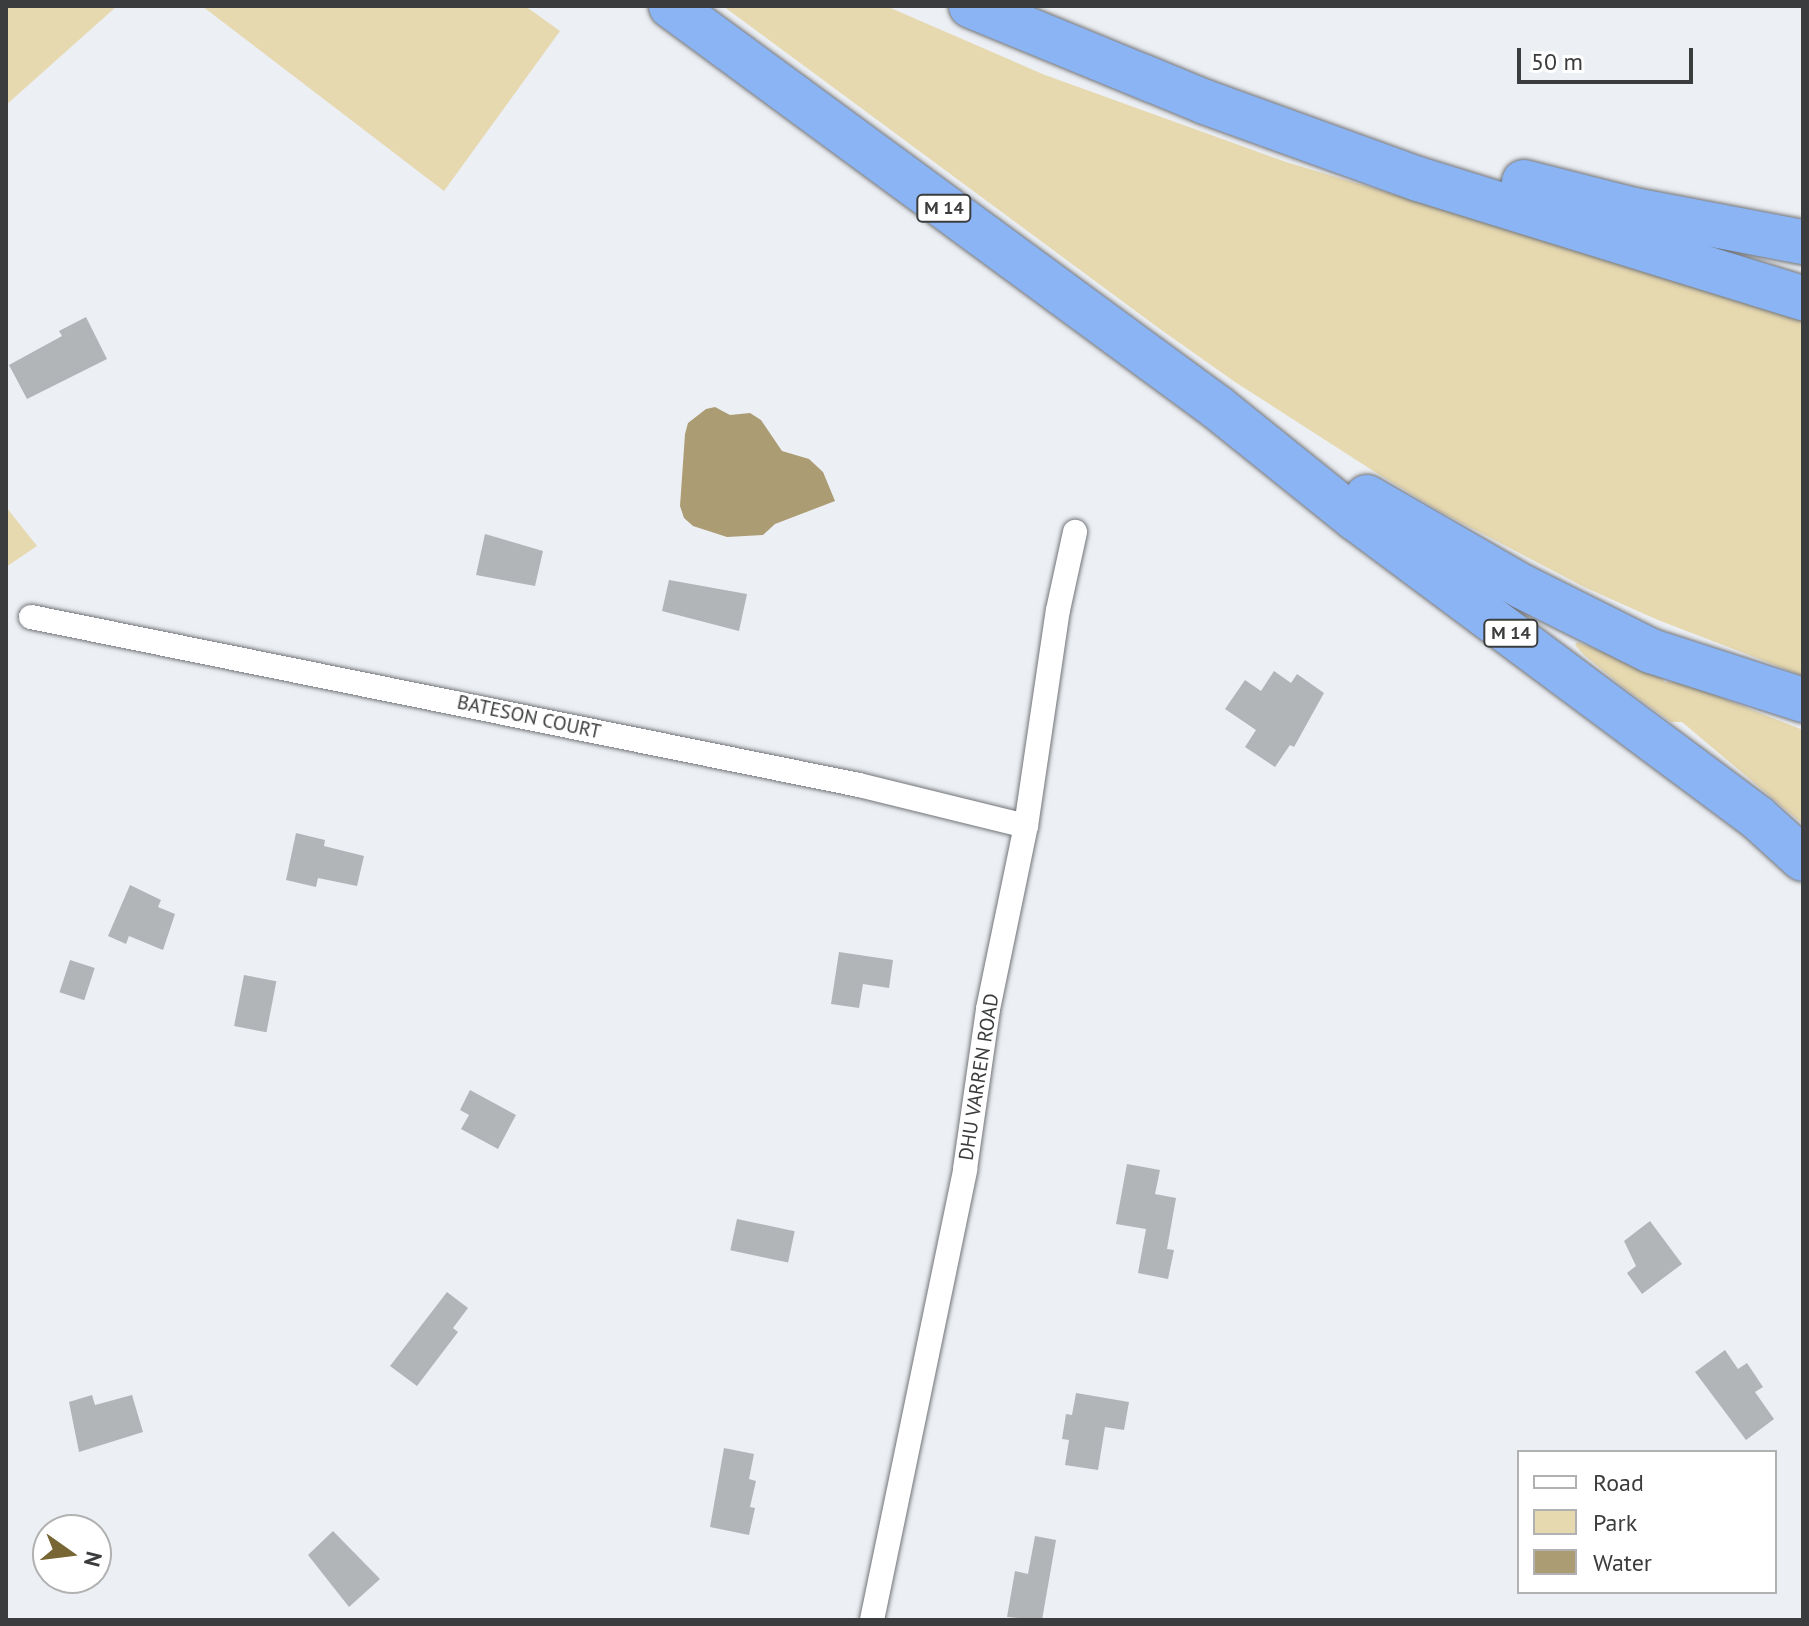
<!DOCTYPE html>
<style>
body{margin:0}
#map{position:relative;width:1809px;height:1626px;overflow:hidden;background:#eceff3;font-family:"PT Sans",sans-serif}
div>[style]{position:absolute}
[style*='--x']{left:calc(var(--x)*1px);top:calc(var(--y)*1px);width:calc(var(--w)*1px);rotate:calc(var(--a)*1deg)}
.green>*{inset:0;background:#e6d8af}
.water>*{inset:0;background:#ab9c74}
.building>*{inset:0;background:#b2b5b8;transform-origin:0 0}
.roads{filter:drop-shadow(0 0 2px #727478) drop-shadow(0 0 2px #727478)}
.minor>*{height:24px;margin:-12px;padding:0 12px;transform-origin:12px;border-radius:12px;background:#fff}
.motorway>*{height:44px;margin:-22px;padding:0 22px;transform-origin:22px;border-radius:22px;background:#8bb4f4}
span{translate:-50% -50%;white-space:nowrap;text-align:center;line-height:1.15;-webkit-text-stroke:6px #fff;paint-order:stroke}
.shield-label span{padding:2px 6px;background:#fff;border:2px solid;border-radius:6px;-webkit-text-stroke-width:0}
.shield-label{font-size:18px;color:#3b3c3d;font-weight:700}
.street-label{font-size:20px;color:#3b3c3d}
.frame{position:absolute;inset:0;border:8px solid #3b3c3d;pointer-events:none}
.legend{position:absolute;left:1517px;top:1450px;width:260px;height:144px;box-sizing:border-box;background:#fff;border:2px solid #b1b1b1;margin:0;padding:10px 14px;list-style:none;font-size:24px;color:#3b3c3d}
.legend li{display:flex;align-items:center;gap:16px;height:40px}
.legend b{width:40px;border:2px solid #b1b1b1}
.north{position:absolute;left:32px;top:1514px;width:80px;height:80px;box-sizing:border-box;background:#fff;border:2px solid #b1b1b1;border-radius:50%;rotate:104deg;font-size:22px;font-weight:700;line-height:32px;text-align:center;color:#3b3c3d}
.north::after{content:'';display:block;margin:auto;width:28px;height:36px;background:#786735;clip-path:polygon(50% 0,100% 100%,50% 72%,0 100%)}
.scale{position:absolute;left:1517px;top:48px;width:176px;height:36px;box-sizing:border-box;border:4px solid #3b3c3d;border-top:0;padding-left:10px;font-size:24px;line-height:28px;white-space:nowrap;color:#3b3c3d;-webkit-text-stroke:6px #fff;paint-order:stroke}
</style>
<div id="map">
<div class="green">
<i style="clip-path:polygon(6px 6px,117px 6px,6px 105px)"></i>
<i style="clip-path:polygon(202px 6px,525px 6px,560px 31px,444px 191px)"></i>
<i style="clip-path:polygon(723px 6px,886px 6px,1045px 75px,1286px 162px,1803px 317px,1803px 676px,1658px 620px,1584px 587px,1441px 512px,1375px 472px,1235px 382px,1160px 329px)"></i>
<i style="clip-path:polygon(6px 507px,37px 546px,6px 567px)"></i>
<i style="clip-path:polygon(1577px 642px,1662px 674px,1664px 682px,1682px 682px,1803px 730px,1803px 824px,1682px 722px,1671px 722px,1623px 687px,1584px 655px,1575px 645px)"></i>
</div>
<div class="water">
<i style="clip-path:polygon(715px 407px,730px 415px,750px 413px,761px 420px,782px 451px,809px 459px,823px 472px,835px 501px,775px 524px,763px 535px,727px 537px,693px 526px,684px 518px,680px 506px,685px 434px,688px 423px,706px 409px)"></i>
</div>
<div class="building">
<i style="clip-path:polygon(86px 317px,107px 359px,27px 399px,9px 365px,62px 336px,59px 331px)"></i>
<i style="clip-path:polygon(485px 534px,543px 551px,535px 586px,476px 575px)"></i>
<i style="clip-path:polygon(669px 580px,747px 594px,739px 631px,662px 611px)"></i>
<i style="clip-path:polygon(1274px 671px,1291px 683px,1297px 674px,1324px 693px,1294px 747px,1290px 745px,1275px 767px,1245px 747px,1256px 730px,1225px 709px,1245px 680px,1261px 691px)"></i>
<i style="clip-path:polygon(296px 833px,325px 840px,324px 846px,364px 856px,357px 886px,318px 878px,316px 887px,286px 880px)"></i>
<i style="clip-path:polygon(130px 885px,161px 900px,158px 907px,175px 914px,163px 950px,129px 936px,126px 944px,108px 936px)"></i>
<i style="clip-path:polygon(839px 952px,893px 960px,889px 988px,863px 984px,859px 1008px,831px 1004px)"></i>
<i style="left:70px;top:960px;width:26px;height:34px;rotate:18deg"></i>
<i style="left:244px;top:975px;width:33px;height:52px;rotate:11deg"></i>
<i style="clip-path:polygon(470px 1090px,516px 1115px,498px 1149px,461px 1129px,469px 1115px,460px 1110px)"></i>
<i style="clip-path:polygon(1127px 1164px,1160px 1170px,1155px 1194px,1176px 1198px,1167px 1249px,1174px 1250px,1168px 1279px,1138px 1273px,1146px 1229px,1116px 1224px)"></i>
<i style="left:737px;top:1219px;width:59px;height:32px;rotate:12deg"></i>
<i style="clip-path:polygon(1650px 1221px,1682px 1264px,1642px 1294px,1627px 1273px,1636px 1266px,1624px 1241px)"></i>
<i style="clip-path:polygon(447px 1292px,468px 1308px,453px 1328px,458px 1332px,417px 1386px,390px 1366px)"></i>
<i style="clip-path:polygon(1725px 1350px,1738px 1369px,1747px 1363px,1763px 1387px,1755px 1392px,1774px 1419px,1746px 1440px,1695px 1372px)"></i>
<i style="clip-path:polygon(1076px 1393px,1129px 1402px,1124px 1430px,1105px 1427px,1098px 1470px,1065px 1465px,1069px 1440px,1062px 1439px,1066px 1414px,1072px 1415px)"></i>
<i style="clip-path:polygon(92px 1395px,95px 1405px,132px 1395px,143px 1432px,79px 1452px,69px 1402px)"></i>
<i style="clip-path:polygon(724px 1448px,754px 1454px,749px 1479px,756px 1481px,750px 1507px,755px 1508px,749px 1535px,710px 1527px)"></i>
<i style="clip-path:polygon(333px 1531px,380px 1579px,349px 1607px,308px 1555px)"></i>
<i style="clip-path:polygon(1035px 1536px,1056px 1540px,1042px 1620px,1007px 1617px,1015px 1571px,1028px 1574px)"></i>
</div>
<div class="roads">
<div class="minor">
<i style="--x:31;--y:617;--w:845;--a:11.47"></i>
<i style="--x:859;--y:785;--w:172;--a:13.8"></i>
<i style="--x:872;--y:1620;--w:460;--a:-78.3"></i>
<i style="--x:965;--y:1169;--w:162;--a:-81.8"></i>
<i style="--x:988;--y:1009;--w:187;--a:-78.3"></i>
<i style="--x:1026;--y:826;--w:218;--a:-81.6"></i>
<i style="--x:1058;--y:610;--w:80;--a:-77.7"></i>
</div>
<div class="motorway">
<i style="--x:671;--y:6;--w:679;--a:36.31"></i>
<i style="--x:1218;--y:408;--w:176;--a:38.8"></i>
<i style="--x:1355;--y:518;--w:502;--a:36.66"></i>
<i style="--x:1758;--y:818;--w:61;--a:42.3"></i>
<i style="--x:971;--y:6;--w:253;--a:22.3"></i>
<i style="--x:1205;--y:102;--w:226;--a:19.9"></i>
<i style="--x:1418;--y:179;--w:403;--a:17.2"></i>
<i style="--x:1524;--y:182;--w:114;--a:14.2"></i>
<i style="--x:1635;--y:210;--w:171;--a:10.8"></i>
<i style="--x:1367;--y:497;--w:180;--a:30"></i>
<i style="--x:1523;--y:587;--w:143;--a:26.6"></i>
<i style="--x:1651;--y:651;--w:160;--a:17.9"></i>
</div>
</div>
<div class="shield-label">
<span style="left:944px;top:208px">M 14</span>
<span style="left:1511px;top:633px">M 14</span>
</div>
<div class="street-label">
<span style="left:529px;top:717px;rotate:12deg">BATESON COURT</span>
<span style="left:979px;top:1077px;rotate:-81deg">DHU VARREN ROAD</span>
</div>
<div class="frame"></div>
<ul class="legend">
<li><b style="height:10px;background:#fff"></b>Road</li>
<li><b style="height:22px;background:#e6d8af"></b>Park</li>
<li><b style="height:22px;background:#ab9c74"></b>Water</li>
</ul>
<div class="north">N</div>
<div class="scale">50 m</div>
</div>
